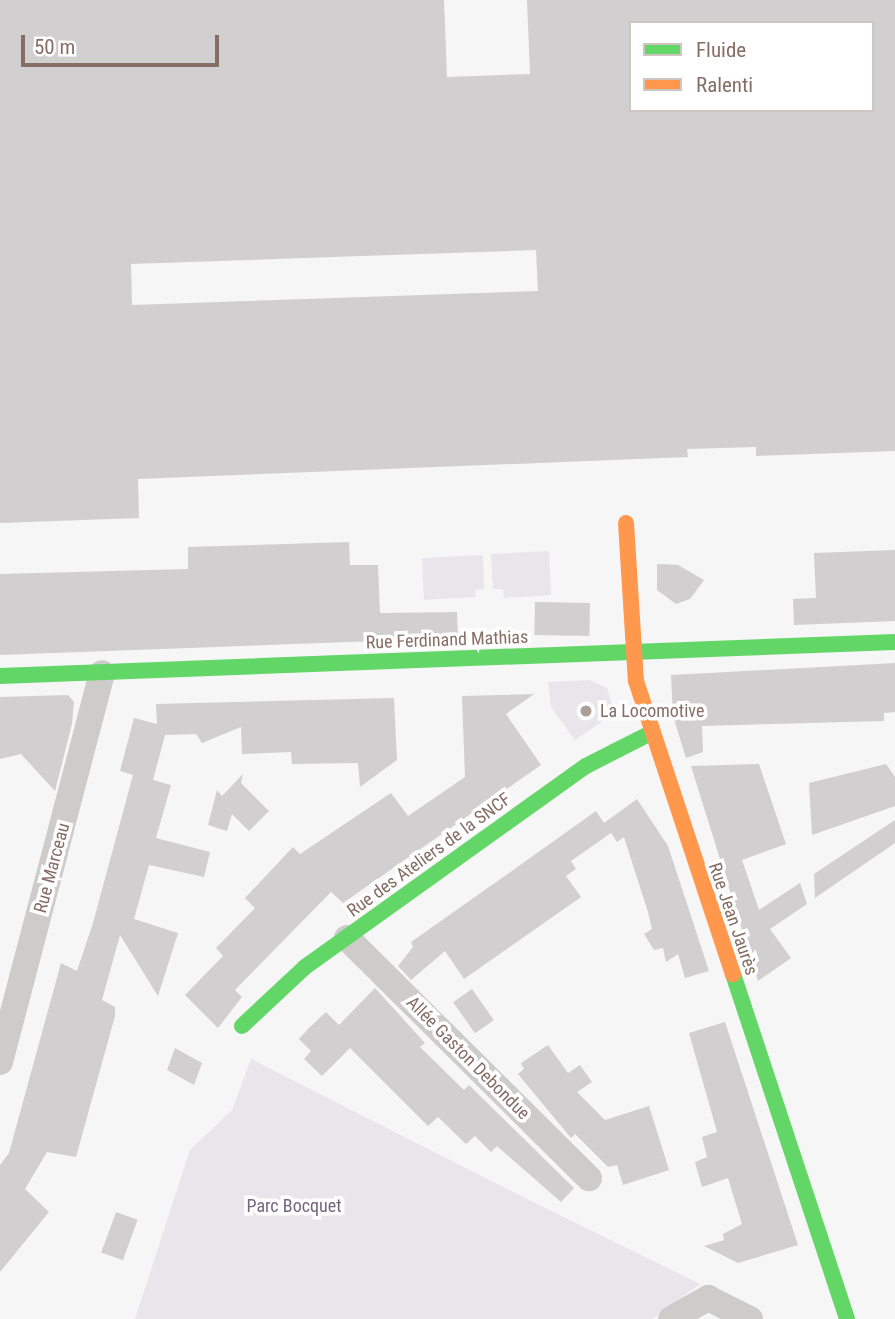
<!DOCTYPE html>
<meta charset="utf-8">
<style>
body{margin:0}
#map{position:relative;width:895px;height:1319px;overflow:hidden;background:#f6f6f7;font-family:"Roboto Condensed",sans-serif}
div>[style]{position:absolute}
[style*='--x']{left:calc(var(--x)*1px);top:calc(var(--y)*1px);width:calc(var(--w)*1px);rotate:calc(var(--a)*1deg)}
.green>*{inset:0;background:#e8e6eb}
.building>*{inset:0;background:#d1cfcf;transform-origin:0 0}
.street>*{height:26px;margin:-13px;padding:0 13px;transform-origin:13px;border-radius:13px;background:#cdcccb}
.fast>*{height:16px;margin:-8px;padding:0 8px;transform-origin:8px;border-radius:8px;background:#63d668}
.slow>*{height:16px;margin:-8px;padding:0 8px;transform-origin:8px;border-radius:8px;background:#ff974d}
.dots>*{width:19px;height:19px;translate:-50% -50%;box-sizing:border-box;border:4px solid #fff;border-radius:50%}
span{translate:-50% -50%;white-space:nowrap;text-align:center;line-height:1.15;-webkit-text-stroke:7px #fff;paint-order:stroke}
.street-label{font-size:18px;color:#876e65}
.poi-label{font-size:18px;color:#876e65}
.left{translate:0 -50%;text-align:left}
.park-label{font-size:18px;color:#74657e}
.legend{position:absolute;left:629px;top:21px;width:245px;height:91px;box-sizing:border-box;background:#fff;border:2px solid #cfc5c1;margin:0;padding:9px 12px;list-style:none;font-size:21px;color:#876e65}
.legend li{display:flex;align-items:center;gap:14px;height:35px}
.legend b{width:35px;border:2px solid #cfc5c1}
.scale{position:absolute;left:21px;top:35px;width:198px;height:32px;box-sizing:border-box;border:4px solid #876e65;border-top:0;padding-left:9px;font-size:21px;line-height:24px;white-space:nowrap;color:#876e65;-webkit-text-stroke:5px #fff;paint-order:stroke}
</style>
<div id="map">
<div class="green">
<i style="clip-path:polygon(549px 551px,551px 595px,504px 598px,503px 589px,493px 589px,491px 554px)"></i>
<i style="clip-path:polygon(483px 555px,484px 589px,475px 590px,476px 597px,424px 600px,422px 558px)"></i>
<i style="clip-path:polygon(589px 680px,607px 688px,612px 705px,608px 718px,575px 740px,551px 707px,548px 682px)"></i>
<i style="clip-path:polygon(251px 1059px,527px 1199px,700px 1284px,652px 1319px,135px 1319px,190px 1150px,232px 1110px)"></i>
</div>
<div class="building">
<i style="clip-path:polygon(evenodd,0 0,444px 0,447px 77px,530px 74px,527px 0,895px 0,895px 451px,756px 456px,756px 447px,687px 449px,688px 457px,138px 479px,139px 518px,0 523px,0 0,631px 23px,872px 23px,872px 110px,631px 110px,631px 23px,0 0,536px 250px,538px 291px,132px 305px,131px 264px,536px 250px)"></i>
<i style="clip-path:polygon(349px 542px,350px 565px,378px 565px,380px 613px,457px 612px,458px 638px,0 655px,0 574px,188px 569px,188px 547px)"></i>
<i style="clip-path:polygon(895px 550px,895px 621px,794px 625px,793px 599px,816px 598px,814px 553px)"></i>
<i style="clip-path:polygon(657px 564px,678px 565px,704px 580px,690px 599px,676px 604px,657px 590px)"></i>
<i style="left:535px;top:602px;width:55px;height:33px;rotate:1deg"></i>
<i style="clip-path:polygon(895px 663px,895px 712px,884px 713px,884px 721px,702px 726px,703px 752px,686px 758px,673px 716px,671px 675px)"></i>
<i style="clip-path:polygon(534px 694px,506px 714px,541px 765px,343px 903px,331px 892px,235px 990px,242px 997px,218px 1028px,185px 995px,223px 956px,216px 948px,255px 908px,245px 898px,293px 847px,300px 854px,391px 793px,408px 816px,465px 777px,462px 696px)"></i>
<i style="clip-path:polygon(68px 695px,74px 702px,72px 724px,55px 791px,21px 754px,0 759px,0 697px)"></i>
<i style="clip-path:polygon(394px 698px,397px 760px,360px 787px,358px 763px,292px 764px,291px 752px,242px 754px,241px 727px,202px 743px,196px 734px,165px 735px,153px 780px,171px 785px,156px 838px,210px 852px,204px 877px,149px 865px,134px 919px,178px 933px,158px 996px,120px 935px,102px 1000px,115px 1007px,115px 1016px,76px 1157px,47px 1152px,25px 1189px,49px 1212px,0 1272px,0 1165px,9px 1153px,61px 963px,77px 971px,93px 923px,133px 775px,120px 771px,134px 718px,157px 724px,156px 704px)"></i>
<i style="clip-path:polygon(759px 764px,786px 844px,742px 860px,759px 910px,800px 883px,807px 904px,770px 929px,791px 958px,758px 981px,691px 766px)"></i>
<i style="clip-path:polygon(886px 764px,895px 777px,895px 806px,812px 835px,809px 783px)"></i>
<i style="clip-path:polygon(243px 774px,241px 783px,269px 811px,249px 831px,232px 814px,227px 831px,208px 825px,217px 790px,222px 796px)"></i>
<i style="clip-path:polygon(637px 799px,668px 846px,709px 971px,685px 978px,678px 954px,666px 962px,663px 948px,654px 950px,644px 934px,652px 929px,648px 912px,624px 837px,617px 842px,611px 833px,571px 861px,576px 869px,566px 876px,581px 897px,464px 979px,445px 951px,411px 980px,398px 966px,413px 947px,411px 942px,516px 868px,596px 811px,604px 823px)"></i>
<i style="clip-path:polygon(895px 820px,895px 843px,815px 898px,814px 874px)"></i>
<i style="clip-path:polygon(375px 988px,425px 1043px,420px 1047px,464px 1090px,469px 1085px,574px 1188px,561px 1202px,497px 1146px,491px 1152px,475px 1136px,466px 1144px,438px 1117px,428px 1126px,350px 1048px,322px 1076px,304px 1059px,311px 1051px,299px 1039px,308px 1029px,326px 1012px,339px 1025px)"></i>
<i style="left:472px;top:989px;width:38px;height:23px;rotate:55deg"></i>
<i style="clip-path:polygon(725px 1022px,798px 1245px,738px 1263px,704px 1246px,724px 1240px,723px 1234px,742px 1224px,728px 1178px,702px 1187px,695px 1162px,707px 1157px,702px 1137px,717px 1132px,689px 1033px)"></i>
<i style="clip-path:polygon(548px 1045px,568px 1073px,580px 1065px,592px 1082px,577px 1092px,605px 1120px,649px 1106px,669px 1170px,623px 1185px,617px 1165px,608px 1167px,575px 1134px,571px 1138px,518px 1074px,524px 1069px,521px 1063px)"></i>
<i style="clip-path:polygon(175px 1048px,202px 1063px,194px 1085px,167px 1070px)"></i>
<i style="left:116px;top:1212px;width:23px;height:43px;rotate:20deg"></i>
</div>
<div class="street">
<i style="--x:347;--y:938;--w:341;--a:44.8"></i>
<i style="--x:0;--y:1062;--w:402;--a:-75.3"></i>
<i style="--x:671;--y:1319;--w:43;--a:-29.6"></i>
<i style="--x:708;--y:1298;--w:47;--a:26.6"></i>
</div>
<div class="fast">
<i style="--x:0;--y:676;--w:896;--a:-2.18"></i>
<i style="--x:733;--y:974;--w:363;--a:71.7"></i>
<i style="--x:242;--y:1026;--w:86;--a:-43.1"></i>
<i style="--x:305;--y:967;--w:345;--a:-35.6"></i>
<i style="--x:586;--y:766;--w:73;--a:-26.9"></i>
</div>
<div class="slow">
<i style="--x:626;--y:523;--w:158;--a:86.4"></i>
<i style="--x:636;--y:681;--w:309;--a:71.7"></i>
</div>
<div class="dots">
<i style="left:586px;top:711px;background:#ae9e98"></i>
</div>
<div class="street-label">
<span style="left:447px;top:640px;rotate:-2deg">Rue Ferdinand Mathias</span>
<span style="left:429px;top:855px;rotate:-36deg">Rue des Ateliers de la SNCF</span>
<span style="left:52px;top:868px;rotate:-75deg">Rue Marceau</span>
<span style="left:733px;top:919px;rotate:71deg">Rue Jean Jaurès</span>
<span style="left:468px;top:1058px;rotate:45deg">Allée Gaston Debondue</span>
</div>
<div class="poi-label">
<span class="left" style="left:600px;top:711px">La Locomotive</span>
</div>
<div class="park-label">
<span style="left:294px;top:1206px">Parc Bocquet</span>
</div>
<ul class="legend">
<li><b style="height:9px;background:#63d668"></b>Fluide</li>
<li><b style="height:9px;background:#ff974d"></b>Ralenti</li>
</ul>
<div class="scale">50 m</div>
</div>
